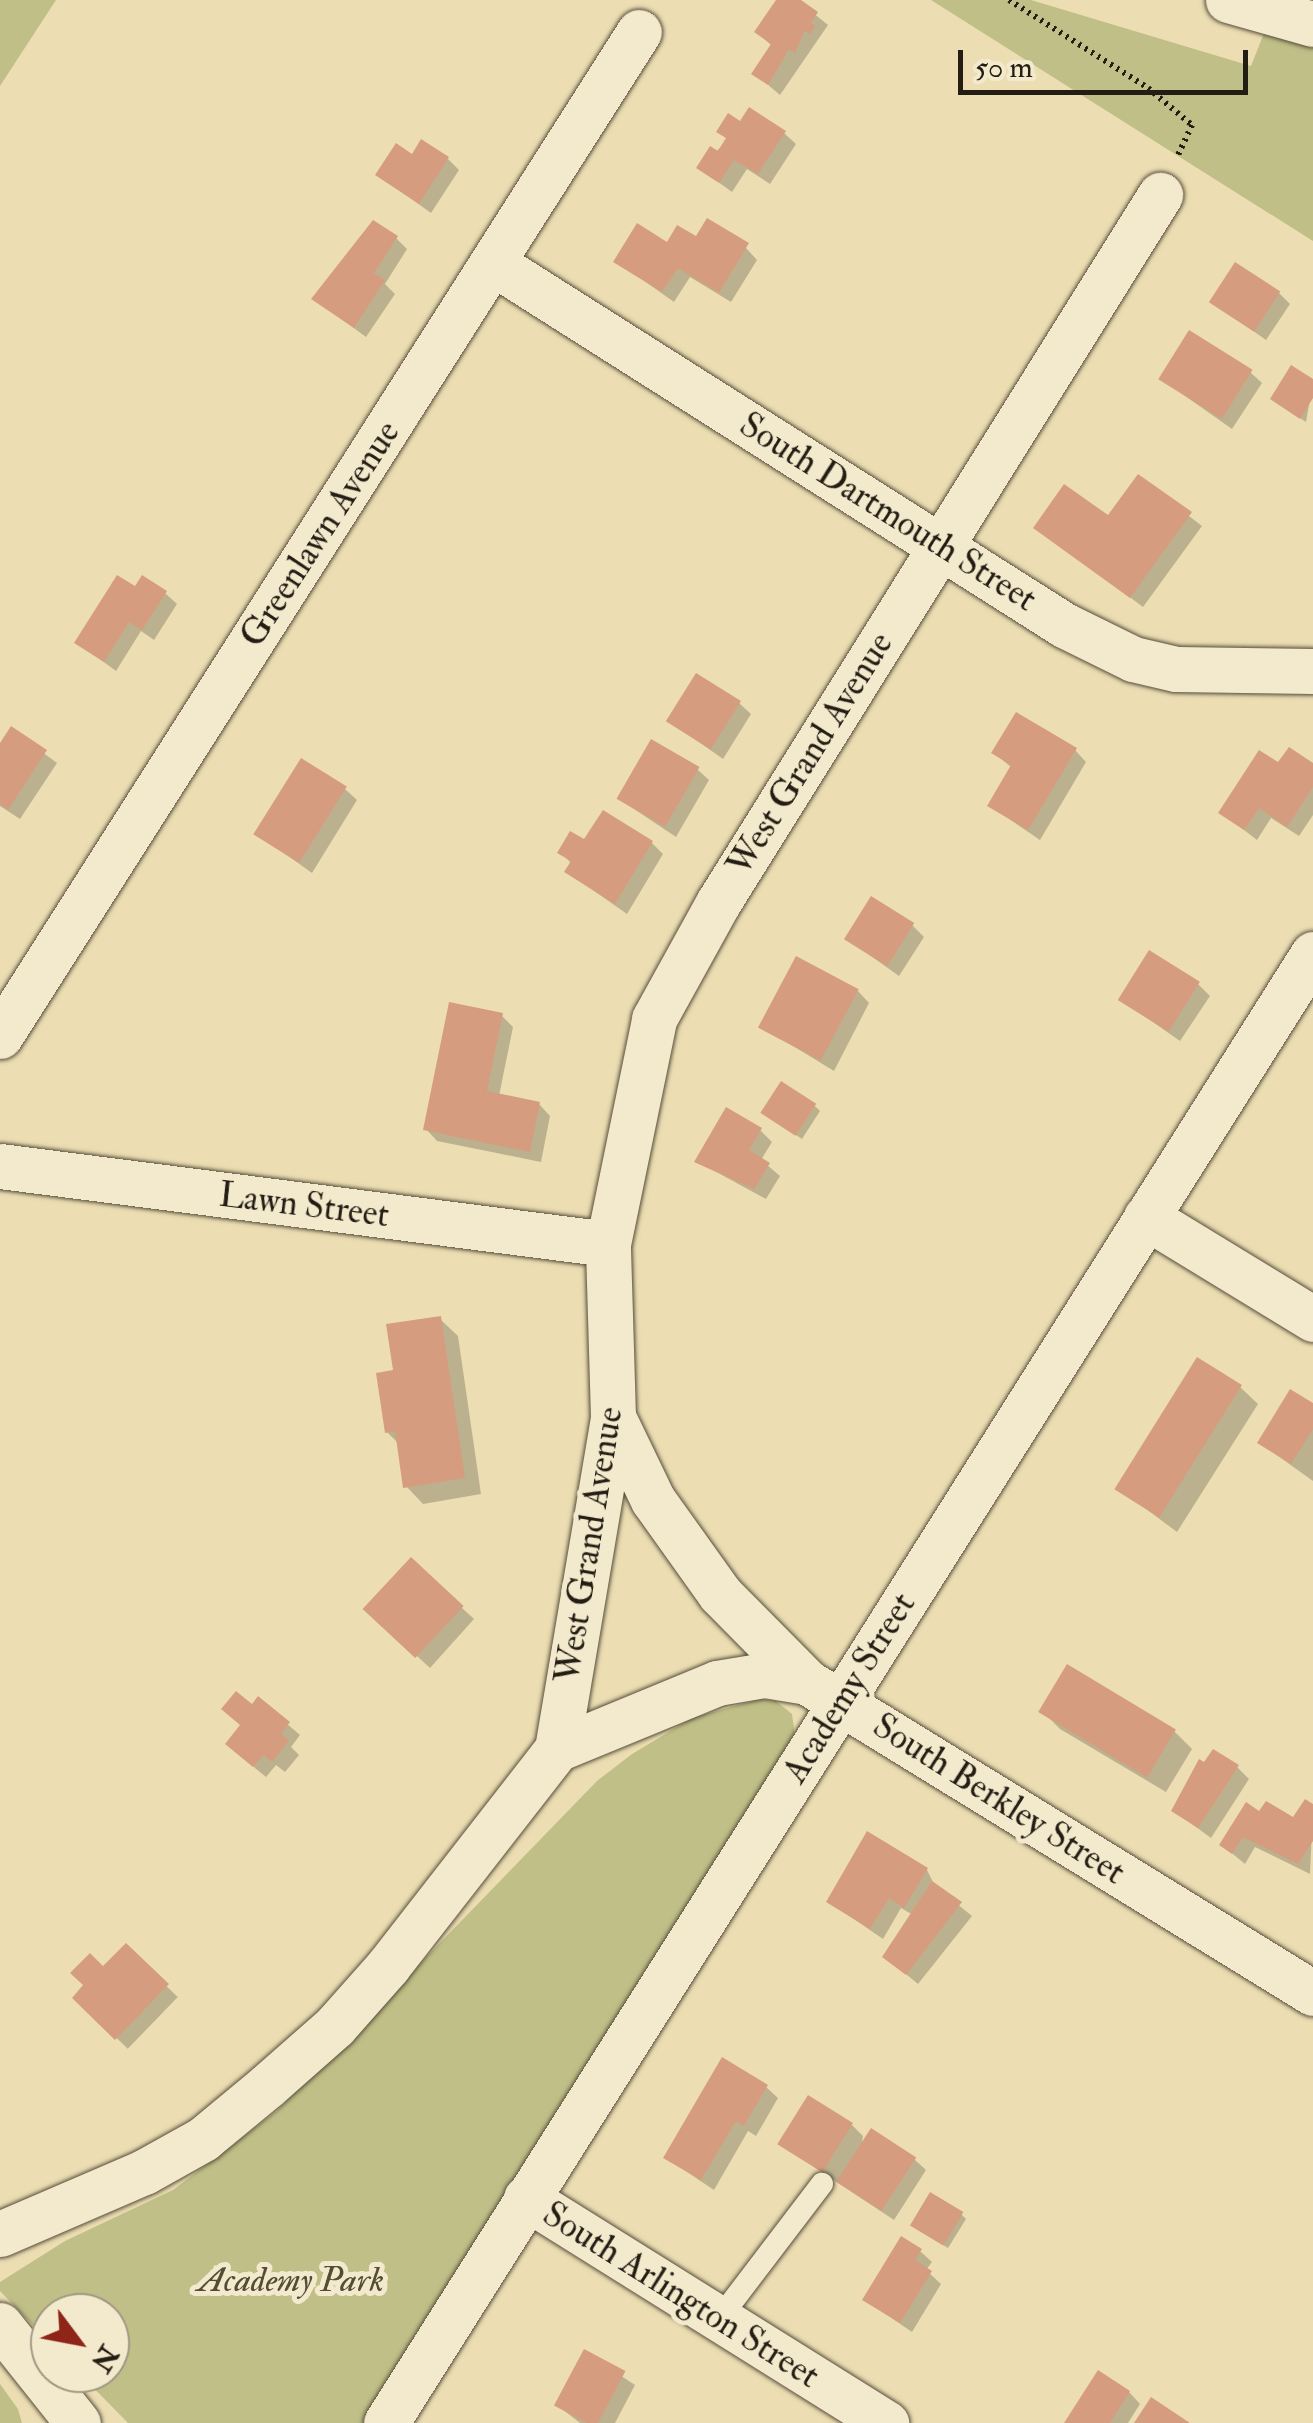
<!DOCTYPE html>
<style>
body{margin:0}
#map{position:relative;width:1313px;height:2423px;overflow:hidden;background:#ecdeb2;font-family:"IM FELL Double Pica",serif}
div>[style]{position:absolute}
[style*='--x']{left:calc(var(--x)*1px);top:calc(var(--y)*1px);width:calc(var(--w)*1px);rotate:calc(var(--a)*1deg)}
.green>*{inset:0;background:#bfbf87}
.shadow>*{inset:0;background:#0003;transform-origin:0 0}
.building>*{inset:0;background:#d69c7f;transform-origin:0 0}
.path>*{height:6px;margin-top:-3px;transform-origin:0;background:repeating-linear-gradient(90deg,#241d14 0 2.5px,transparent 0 7.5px)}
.roads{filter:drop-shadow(0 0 2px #564d3c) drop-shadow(0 0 2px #564d3c)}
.lane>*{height:22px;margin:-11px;padding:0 11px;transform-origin:11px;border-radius:11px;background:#f3eacd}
.street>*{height:45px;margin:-22.5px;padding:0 22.5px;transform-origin:22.5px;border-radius:22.5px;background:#f3eacd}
span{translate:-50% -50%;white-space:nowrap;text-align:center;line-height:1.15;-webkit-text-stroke:10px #f3eacd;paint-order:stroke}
.street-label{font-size:35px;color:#241d14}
.park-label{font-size:35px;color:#524e36;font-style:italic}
.north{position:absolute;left:30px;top:2293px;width:100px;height:100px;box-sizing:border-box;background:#f3eacd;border:2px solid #a09883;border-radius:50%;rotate:122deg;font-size:28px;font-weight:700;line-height:40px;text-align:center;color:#241d14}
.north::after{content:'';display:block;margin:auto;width:35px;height:45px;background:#8f2418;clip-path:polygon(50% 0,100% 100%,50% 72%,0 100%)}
.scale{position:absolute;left:958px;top:50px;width:290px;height:45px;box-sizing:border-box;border:5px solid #241d14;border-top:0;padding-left:12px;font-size:30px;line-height:35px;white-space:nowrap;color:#241d14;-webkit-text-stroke:8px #f3eacd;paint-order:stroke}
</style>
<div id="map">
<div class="green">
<i style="clip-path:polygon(0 0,56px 0,0 86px)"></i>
<i style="clip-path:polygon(931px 0,1031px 0,1251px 66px,1264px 33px,1313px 46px,1313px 241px)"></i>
<i style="clip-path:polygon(760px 1699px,776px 1701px,792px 1714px,796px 1743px,370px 2423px,128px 2423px,79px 2373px,110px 2373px,110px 2313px,50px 2313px,50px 2343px,0 2291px,0 2282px,65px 2241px,173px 2190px,277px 2111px,597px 1781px,632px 1754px,692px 1718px)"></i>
<i style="clip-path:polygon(0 2384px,18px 2409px,22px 2423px,0 2423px)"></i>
</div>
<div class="shadow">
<i style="clip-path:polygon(779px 0,797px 0,828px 25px,780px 95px,754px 73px,772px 46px,757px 32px)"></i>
<i style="clip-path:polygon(741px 124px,784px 133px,796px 144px,770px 184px,747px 169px,732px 192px,699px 168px,728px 140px,720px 132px)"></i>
<i style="clip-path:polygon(448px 159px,459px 170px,431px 213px,378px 175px)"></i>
<i style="clip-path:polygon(396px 238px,407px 249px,385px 284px,395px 294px,366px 337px,314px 299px)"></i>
<i style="clip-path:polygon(697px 239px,746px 248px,757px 260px,731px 302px,690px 277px,674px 302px,616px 261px)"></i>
<i style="clip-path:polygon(1279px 293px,1290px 304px,1266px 340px,1212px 302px)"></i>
<i style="clip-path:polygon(1250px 372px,1262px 383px,1232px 429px,1161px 379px)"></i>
<i style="clip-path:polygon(1313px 382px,1306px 422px,1278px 404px)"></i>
<i style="clip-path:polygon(1138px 477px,1202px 526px,1143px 607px,1036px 527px,1108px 519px)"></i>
<i style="clip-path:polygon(136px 590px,165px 593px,177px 604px,154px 640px,141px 631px,116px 671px,78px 643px)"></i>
<i style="clip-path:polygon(739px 703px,751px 714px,723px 759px,669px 721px)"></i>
<i style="clip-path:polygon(12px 730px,57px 763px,20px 819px,0 806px,0 747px)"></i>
<i style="clip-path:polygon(1075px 750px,1086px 762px,1040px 840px,990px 806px,1012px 768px,994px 753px)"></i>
<i style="clip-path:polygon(1279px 766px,1313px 766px,1313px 815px,1299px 836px,1271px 818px,1257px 840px,1222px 813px)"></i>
<i style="clip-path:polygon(697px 769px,709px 780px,676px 837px,619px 799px)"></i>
<i style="clip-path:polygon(345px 789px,357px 800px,312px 873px,256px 833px)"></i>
<i style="clip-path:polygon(585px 843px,652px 843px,663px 854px,627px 914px,567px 872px,572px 864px,560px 852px)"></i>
<i style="clip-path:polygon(912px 925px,924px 937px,899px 976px,847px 939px)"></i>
<i style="clip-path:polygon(1198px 984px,1210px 996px,1180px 1041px,1120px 999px)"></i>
<i style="clip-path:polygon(858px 991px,869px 1003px,834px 1071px,762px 1027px)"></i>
<i style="clip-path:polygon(501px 1015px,513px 1027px,499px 1096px,539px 1104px,550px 1116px,541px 1162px,437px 1141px,426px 1129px)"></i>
<i style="clip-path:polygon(815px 1106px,820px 1111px,802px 1139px,769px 1117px)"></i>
<i style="clip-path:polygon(760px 1130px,772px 1142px,761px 1160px,780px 1176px,766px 1199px,698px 1162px)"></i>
<i style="clip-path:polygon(440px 1319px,458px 1336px,481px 1494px,423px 1504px,406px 1486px,399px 1444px,387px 1432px,396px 1372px)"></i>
<i style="clip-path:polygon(1240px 1387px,1258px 1404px,1177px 1532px,1118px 1488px)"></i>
<i style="clip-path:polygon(1313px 1406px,1313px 1481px,1260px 1443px)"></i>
<i style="clip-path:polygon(411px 1561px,474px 1619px,430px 1668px,378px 1620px)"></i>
<i style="clip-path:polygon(258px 1699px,300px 1735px,291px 1747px,299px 1755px,285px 1772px,276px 1765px,266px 1777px,239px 1755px,243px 1726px)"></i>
<i style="clip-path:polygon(1042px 1711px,1174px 1731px,1192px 1749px,1166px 1792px,1060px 1729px)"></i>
<i style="clip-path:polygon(1237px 1767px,1249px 1779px,1211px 1838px,1174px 1811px)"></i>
<i style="clip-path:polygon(1313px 1807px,1310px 1874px,1255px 1847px,1245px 1864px,1222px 1845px,1260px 1814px,1294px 1821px)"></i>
<i style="clip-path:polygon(868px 1835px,927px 1870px,935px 1886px,972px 1916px,918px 1984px,885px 1957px,913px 1915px,901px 1908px,883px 1939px,829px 1902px)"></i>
<i style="left:126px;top:1947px;width:72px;height:72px;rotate:44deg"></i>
<i style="clip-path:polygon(766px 2087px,778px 2098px,756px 2136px,748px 2131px,714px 2190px,666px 2158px)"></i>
<i style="clip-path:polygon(852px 2125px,863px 2136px,861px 2148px,914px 2159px,926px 2170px,894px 2220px,781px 2145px)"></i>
<i style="clip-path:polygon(961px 2214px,966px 2219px,948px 2248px,918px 2230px)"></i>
<i style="clip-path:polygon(920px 2251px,932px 2262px,926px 2270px,941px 2284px,912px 2332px,865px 2300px)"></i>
<i style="clip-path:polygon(585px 2352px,635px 2385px,615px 2423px,580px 2423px,557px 2405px)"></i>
<i style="clip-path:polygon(1129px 2392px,1140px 2404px,1128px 2423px,1067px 2423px)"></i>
</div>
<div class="building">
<i style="clip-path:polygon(776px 0,801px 0,818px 12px,811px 23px,815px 26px,810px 34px,804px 31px,795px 53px,789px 49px,768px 85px,751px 74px,771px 44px,754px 32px)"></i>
<i style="clip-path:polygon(749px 107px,786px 131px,758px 174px,734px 160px,719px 183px,696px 168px,710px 146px,718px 151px,726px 138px,716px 132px,728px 113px,740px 121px)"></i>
<i style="clip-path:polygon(421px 139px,449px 157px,419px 204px,375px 175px,396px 143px,412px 154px)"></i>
<i style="clip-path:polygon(707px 218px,749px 243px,719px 293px,678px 268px,662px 292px,613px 262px,637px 223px,667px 242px,677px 225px,696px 236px)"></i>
<i style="clip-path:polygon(373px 220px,398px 236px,374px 273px,385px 280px,354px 328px,311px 299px)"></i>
<i style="left:1235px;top:262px;width:54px;height:48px;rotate:33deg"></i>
<i style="left:1189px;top:330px;width:75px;height:58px;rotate:32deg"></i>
<i style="clip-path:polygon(1291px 365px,1313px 379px,1313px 398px,1300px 419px,1270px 399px)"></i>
<i style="clip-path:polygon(1138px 474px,1192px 512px,1130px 598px,1033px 528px,1064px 484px,1108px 515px)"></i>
<i style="clip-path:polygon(117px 575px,135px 586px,142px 575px,167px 591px,142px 630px,129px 622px,104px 662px,74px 643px)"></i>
<i style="left:696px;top:673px;width:53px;height:57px;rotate:32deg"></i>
<i style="clip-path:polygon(1016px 712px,1077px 748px,1028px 830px,987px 806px,1011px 765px,991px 753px)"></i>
<i style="clip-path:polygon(11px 726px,47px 750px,8px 810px,0 804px,0 743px)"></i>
<i style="left:651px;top:739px;width:56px;height:69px;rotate:30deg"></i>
<i style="clip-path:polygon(1289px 747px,1313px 763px,1313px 787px,1287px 827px,1259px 808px,1244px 830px,1218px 813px,1259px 750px,1278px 762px)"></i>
<i style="left:301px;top:758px;width:54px;height:90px;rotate:32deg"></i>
<i style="clip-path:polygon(603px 810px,653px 841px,615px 904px,564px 872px,571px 861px,557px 853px,570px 831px,584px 839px)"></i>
<i style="left:871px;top:896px;width:51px;height:51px;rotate:32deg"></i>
<i style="left:1149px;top:950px;width:60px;height:59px;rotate:32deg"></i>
<i style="left:796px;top:956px;width:71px;height:81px;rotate:28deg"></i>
<i style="clip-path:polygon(449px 1002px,503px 1013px,487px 1091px,540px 1102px,530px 1152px,423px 1130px)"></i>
<i style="left:781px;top:1081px;width:42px;height:38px;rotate:33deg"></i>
<i style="clip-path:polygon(726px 1107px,762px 1128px,749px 1150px,770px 1163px,754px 1189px,694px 1162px)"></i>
<i style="clip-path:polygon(441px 1316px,465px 1478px,403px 1488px,395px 1431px,385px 1433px,376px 1373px,393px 1370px,386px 1324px)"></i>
<i style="left:1197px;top:1357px;width:53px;height:156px;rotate:32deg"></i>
<i style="clip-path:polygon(1290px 1389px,1313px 1403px,1313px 1429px,1291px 1464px,1257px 1443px)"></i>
<i style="left:411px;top:1557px;width:72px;height:71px;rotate:43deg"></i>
<i style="left:1067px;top:1664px;width:127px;height:56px;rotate:31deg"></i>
<i style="clip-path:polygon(236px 1691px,252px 1704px,258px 1696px,290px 1722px,281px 1734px,289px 1741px,272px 1762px,264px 1755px,253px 1767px,225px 1744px,240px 1725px,221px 1709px)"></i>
<i style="clip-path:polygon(1213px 1749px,1239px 1765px,1198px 1828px,1171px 1811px,1199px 1759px,1204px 1762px)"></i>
<i style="clip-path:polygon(1305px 1799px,1313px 1804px,1313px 1841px,1298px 1864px,1243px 1837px,1232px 1854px,1219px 1845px,1246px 1802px,1259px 1811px,1266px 1801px,1293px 1817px)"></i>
<i style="clip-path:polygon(867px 1831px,928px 1868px,904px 1908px,889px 1898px,870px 1929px,826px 1902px)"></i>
<i style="clip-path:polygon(932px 1881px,962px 1902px,906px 1975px,882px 1957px)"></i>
<i style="clip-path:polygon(126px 1943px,169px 1984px,115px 2040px,72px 1998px,83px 1985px,70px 1973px,90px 1953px,103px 1966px)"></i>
<i style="clip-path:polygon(722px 2057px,768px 2085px,744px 2126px,736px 2121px,701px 2180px,663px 2158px)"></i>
<i style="left:808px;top:2095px;width:53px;height:58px;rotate:32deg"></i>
<i style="left:871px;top:2128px;width:54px;height:64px;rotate:33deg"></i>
<i style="left:930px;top:2192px;width:39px;height:39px;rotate:31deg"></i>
<i style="clip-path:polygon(901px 2236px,922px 2249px,915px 2260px,932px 2271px,900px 2323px,862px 2300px)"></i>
<i style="left:584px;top:2349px;width:47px;height:64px;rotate:28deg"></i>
<i style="clip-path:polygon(1098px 2370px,1130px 2391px,1110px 2423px,1064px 2423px)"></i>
<i style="clip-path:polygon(1151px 2397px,1190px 2423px,1134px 2423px)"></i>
</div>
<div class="path">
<i style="--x:1009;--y:0;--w:165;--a:32.3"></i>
<i style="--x:1148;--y:88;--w:57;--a:40.1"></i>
<i style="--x:1192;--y:125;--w:35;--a:115"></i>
</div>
<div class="roads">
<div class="lane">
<i style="--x:719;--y:2319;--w:170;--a:-52.7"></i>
</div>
<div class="street">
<i style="--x:1228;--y:0;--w:88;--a:15.8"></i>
<i style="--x:493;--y:263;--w:676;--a:32.37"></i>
<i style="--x:1064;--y:625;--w:77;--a:26.2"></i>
<i style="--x:1133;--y:659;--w:44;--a:13.1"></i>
<i style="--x:1176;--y:669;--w:137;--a:0.8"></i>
<i style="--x:0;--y:1036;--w:1190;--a:-57.53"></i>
<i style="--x:0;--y:1166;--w:613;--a:7.31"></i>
<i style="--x:1146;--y:1217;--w:196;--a:31.4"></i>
<i style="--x:613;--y:1417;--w:92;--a:64.3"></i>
<i style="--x:653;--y:1500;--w:115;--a:54.5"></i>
<i style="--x:720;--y:1594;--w:124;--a:45.3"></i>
<i style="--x:557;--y:1749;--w:173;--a:-22.4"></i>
<i style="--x:717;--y:1683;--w:49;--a:-9.5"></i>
<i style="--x:765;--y:1675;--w:43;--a:9.5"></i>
<i style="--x:807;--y:1682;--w:594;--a:31.58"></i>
<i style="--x:526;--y:2198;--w:425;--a:32"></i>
<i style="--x:0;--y:2234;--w:157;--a:-23.3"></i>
<i style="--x:144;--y:2172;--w:68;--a:-29.2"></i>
<i style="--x:203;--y:2139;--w:83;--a:-39.6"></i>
<i style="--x:267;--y:2086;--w:91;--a:-41.4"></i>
<i style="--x:335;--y:2026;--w:80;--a:-48.5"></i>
<i style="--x:388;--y:1966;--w:275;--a:-52.1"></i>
<i style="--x:557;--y:1749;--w:337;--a:-80.4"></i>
<i style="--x:613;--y:1417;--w:173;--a:-91.7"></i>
<i style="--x:608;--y:1244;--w:230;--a:-78.4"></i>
<i style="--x:654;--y:1019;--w:132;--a:-61.1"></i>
<i style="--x:718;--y:903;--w:835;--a:-58.02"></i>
<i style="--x:0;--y:2325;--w:125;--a:51.5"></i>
<i style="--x:386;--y:2423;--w:1737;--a:-57.75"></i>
</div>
</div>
<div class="street-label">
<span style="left:888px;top:512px;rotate:32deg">South Dartmouth Street</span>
<span style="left:320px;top:534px;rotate:-57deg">Greenlawn Avenue</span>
<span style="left:810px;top:754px;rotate:-58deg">West Grand Avenue</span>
<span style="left:304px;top:1205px;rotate:7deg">Lawn Street</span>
<span style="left:589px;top:1545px;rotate:-81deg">West Grand Avenue</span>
<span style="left:849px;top:1688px;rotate:-58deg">Academy Street</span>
<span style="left:999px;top:1799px;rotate:32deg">South Berkley Street</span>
<span style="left:681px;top:2295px;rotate:32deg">South Arlington Street</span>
</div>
<div class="park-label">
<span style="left:291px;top:2280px">Academy Park</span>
</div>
<div class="north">N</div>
<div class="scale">50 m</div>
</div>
